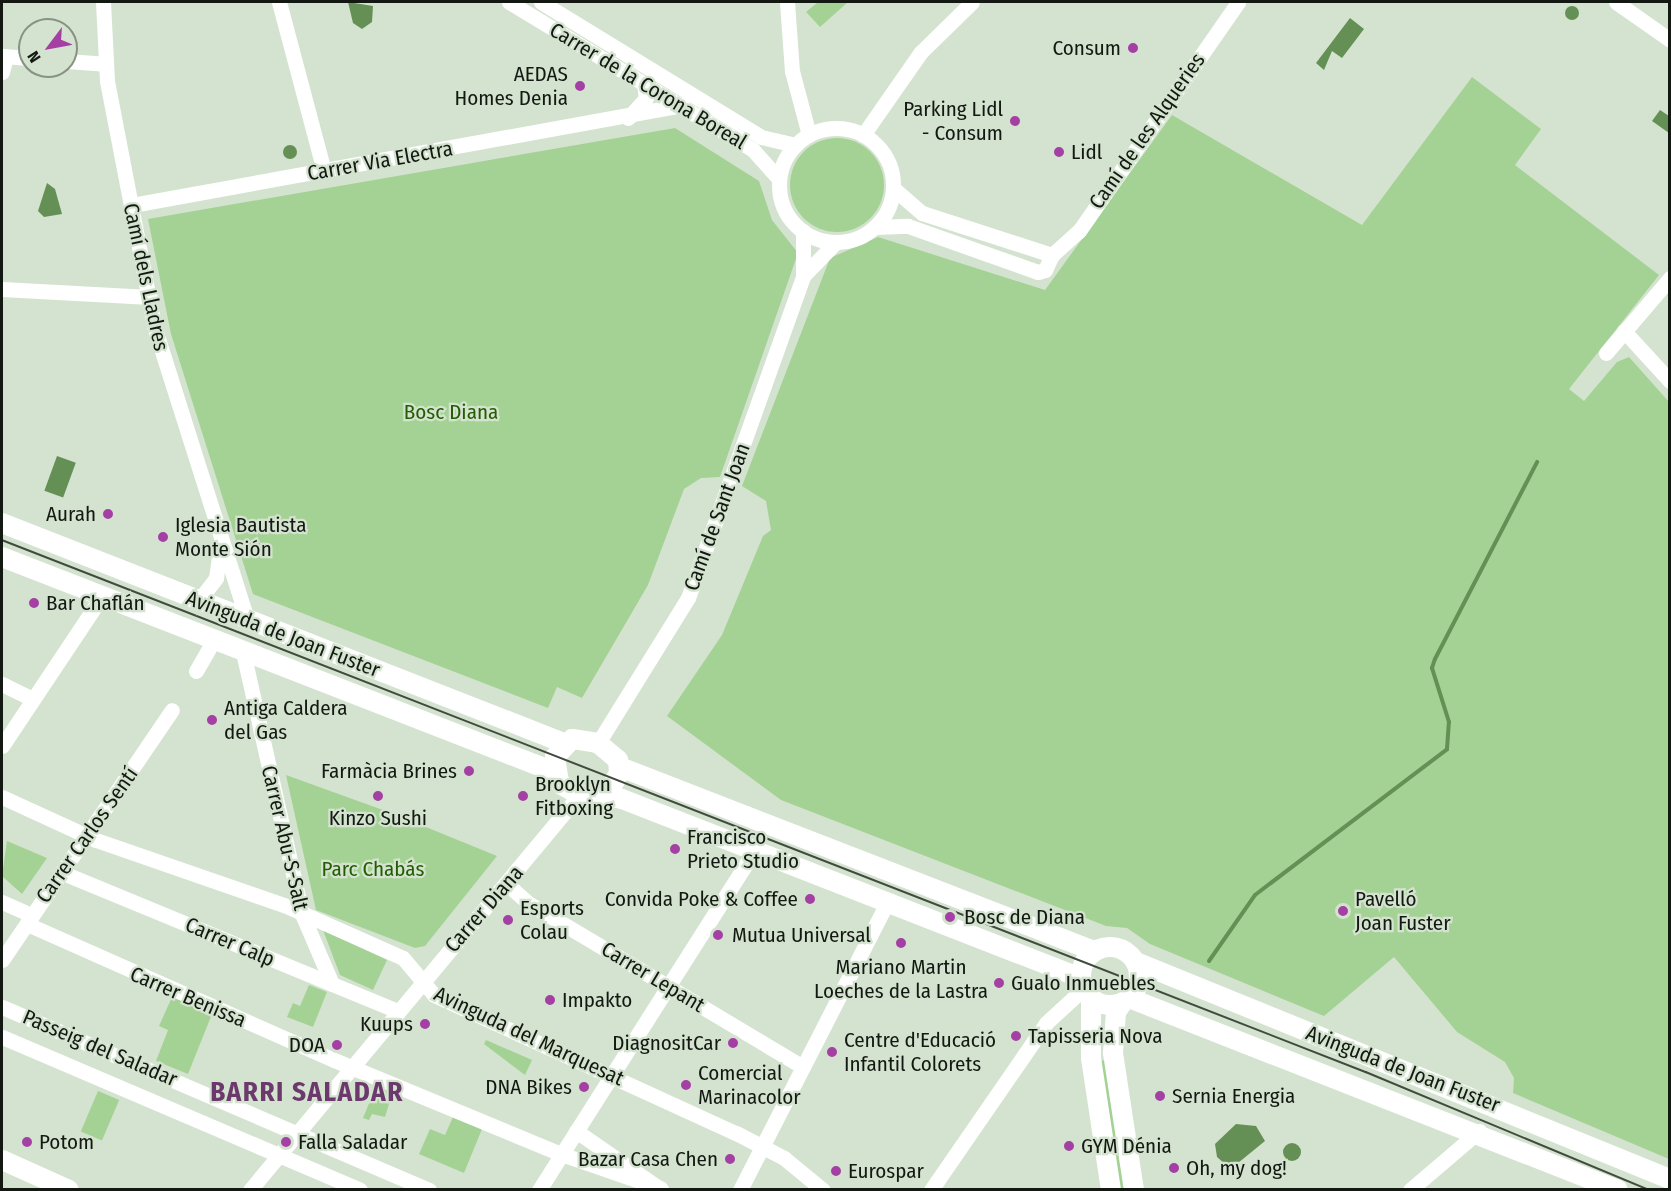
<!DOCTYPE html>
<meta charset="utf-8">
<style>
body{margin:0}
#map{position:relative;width:1671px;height:1191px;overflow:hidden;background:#d4e3cf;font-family:"Fira Sans Condensed",sans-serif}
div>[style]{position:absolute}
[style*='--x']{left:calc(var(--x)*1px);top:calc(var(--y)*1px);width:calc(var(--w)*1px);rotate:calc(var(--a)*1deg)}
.green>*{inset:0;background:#a4d294;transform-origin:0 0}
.round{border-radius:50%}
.water>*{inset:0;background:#649055;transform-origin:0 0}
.stream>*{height:4px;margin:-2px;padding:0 2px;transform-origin:2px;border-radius:2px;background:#649055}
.minor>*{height:15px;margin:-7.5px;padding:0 7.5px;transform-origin:7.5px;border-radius:7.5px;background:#fff}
.minor>.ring{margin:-7.5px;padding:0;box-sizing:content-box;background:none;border:15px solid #fff;border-radius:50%}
.major>*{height:20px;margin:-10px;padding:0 10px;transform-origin:10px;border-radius:10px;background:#fff}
.major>.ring{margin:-10px;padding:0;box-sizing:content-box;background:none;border:20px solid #fff;border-radius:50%}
.tram>*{height:1.5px;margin:-0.75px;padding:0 0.75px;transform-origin:0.75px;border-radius:0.75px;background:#424a40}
.dots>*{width:16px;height:16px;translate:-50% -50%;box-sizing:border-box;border:3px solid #d4e3cf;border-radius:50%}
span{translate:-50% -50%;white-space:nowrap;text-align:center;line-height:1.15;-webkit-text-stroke:4.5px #d4e3cf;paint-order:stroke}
.poi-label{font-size:21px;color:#131912}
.right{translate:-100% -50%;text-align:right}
.left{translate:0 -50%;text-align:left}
.street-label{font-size:21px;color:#131912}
.park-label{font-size:21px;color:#235d02}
.district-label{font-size:27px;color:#6b396b;font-weight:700;letter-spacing:1.5px}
.frame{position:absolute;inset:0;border:3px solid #131912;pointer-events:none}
.north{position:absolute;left:18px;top:18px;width:60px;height:60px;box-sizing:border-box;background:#d4e3cf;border:2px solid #879283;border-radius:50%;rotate:238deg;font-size:16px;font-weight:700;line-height:24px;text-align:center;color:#131912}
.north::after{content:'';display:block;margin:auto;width:21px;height:27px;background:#a43fa4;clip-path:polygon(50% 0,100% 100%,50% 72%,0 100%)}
</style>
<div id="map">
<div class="green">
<i style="clip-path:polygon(818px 2px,848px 2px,820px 27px,806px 12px)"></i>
<i style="clip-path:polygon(1472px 77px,1541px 129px,1515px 165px,1659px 275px,1569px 389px,1584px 401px,1617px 362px,1629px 357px,1669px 402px,1669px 1159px,1513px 1093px,1514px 1078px,1505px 1062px,1457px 1032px,1394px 957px,1324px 1016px,1150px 944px,1127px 928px,1106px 926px,781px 800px,667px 716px,722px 635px,763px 536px,771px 530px,766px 501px,742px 486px,830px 258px,878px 237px,1045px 290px,1172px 115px,1362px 225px)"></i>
<i style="clip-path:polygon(675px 128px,759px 181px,772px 220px,798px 253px,720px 477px,701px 478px,684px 489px,648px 585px,582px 698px,557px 687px,548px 708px,253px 594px,171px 334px,148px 219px)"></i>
<i class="round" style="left:790px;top:138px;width:94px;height:94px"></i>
<i style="clip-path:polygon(286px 775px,394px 814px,497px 856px,425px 946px,415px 948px,316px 910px)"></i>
<i style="clip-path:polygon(7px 841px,47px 858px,22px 894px,2px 876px)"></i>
<i style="clip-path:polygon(323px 930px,387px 960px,373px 990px,340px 975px)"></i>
<i style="clip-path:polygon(309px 985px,327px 992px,313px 1027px,287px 1017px,293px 1003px,300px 1006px)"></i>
<i style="clip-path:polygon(172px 997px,212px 1014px,188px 1074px,156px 1061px,168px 1030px,159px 1026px)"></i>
<i style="clip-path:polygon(486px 1040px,532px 1060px,525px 1075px,484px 1044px)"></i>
<i style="left:1106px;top:1060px;width:131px;height:6px;rotate:81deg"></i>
<i style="clip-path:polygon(377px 1084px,393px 1091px,385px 1117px,372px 1114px,369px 1120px,363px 1118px)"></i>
<i style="left:98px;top:1091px;width:23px;height:44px;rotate:23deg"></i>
<i style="clip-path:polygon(453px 1117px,482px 1129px,464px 1173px,419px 1154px,430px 1129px,445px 1135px)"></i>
</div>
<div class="water">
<i style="clip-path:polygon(348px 2px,373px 6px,372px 22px,362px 29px,353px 23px)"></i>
<i class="round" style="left:1565px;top:6px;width:14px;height:14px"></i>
<i style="clip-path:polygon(1350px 18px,1364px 29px,1342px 58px,1332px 51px,1324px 70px,1316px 63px)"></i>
<i style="clip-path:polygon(1660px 110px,1669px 116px,1669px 133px,1652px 121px)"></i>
<i class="round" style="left:283px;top:145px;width:14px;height:14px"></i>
<i style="clip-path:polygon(47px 183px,55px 189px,62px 214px,44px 217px,38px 211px)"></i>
<i style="left:57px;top:456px;width:20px;height:37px;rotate:20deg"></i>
<i style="clip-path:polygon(1236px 1124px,1256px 1126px,1265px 1141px,1238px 1163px,1226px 1165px,1217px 1157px,1215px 1144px)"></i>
<i class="round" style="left:1283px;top:1143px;width:18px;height:18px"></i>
</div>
<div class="stream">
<i style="--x:1209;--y:961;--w:80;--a:-55.1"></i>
<i style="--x:1255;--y:895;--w:241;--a:-37.2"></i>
<i style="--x:1447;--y:749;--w:27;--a:-86"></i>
<i style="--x:1449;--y:722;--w:57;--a:-107.5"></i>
<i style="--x:1432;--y:668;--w:9;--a:-72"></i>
<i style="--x:1435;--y:659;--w:222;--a:-62.6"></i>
</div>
<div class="minor">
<i style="--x:103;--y:2;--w:79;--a:87.1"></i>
<i style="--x:107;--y:81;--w:249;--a:79.1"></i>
<i style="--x:154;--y:326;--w:308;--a:72.4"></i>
<i style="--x:279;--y:2;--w:175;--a:75.1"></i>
<i style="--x:509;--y:2;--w:285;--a:31.2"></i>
<i style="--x:753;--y:150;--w:39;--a:48"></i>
<i style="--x:541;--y:2;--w:258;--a:31.5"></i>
<i style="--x:761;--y:137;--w:35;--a:13"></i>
<i style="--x:787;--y:2;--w:69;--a:85.9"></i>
<i style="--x:792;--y:71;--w:66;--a:75.1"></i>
<i style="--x:1616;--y:2;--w:66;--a:35.1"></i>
<i style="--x:2;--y:56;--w:28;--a:4"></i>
<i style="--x:66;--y:61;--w:39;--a:4"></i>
<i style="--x:2;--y:72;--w:16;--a:-75"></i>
<i style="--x:628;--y:118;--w:27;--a:-48"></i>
<i style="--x:646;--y:98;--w:15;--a:-98"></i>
<i class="ring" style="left:779px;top:128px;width:99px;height:99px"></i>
<i style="--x:863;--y:135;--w:101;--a:-55.1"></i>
<i style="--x:921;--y:52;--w:71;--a:-44.4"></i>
<i style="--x:893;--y:188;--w:38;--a:41"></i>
<i style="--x:922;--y:213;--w:137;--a:17.9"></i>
<i style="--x:132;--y:205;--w:559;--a:-10.3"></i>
<i style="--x:875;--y:227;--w:33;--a:-2"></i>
<i style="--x:908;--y:226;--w:138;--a:19.5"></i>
<i style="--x:1038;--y:272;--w:7;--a:-16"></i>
<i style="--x:1045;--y:270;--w:17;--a:-65"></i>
<i style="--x:1052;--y:255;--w:36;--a:-42"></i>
<i style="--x:1079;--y:231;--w:279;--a:-55.2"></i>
<i style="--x:803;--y:276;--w:47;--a:-45.9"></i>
<i style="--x:2;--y:289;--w:148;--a:3.1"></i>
<i style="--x:1624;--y:331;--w:68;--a:47.4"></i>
<i style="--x:1606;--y:353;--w:99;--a:-49.5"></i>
<i style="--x:199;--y:600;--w:28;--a:-52"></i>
<i style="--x:216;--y:578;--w:28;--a:-82"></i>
<i style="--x:243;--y:652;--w:269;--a:77.3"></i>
<i style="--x:302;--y:914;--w:76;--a:66.8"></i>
<i style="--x:196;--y:671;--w:34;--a:-60"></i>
<i style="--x:2;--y:684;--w:34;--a:26"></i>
<i style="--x:598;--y:743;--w:171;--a:-58.2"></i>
<i style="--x:688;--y:598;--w:342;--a:-70.3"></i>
<i style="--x:803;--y:276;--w:45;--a:-90"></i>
<i style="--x:2;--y:746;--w:180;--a:-56.3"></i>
<i style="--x:2;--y:797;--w:103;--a:24.6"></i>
<i style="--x:96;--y:840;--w:199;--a:19.1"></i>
<i style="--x:284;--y:905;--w:130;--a:24"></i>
<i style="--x:403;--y:958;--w:48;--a:50"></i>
<i style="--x:434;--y:995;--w:332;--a:24.6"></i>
<i style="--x:736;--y:1133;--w:54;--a:27.5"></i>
<i style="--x:784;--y:1158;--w:50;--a:39.4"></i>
<i style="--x:63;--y:873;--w:361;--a:22.4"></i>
<i style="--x:507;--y:884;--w:28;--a:42"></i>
<i style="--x:528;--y:903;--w:320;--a:30.8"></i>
<i style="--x:2;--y:902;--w:32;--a:24"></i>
<i style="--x:27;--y:924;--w:336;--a:23.9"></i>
<i style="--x:334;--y:1060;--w:246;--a:22.5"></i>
<i style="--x:561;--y:1154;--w:105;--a:19"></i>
<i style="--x:2;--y:960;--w:302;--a:-55.8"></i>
<i style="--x:2;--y:1007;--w:465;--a:23.2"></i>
<i style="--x:2;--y:1037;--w:389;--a:23.1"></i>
<i style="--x:576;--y:1131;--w:104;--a:34.5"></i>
<i style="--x:250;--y:1190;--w:514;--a:-50.21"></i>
<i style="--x:539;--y:1190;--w:401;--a:-57.6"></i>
<i style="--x:740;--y:1190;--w:322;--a:-62.9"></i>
<i style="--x:931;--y:1190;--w:203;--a:-55.4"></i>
<i style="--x:1046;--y:1023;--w:50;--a:-42.6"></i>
<i style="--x:1410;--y:1190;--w:91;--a:-40.5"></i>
</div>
<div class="major">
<i style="--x:2;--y:523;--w:604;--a:21.38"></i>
<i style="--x:2;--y:557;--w:585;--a:21.26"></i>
<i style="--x:547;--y:769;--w:22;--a:47"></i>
<i style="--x:562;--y:785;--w:20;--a:30"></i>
<i style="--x:579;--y:795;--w:21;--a:0"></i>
<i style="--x:600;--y:795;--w:13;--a:-32"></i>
<i style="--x:611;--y:788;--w:17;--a:-62"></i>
<i style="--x:619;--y:773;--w:13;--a:-94"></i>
<i style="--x:618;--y:760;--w:26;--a:-140"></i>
<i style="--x:598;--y:743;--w:26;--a:-171"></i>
<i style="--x:572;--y:739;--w:25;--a:133"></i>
<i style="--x:555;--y:757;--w:24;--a:81"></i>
<i style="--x:620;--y:767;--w:508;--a:21.22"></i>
<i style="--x:600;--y:795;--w:22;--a:10"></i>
<i style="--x:622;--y:799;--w:492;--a:21.3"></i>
<i class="ring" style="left:1081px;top:947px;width:38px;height:38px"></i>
<i style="--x:1136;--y:962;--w:576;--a:22.12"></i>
<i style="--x:1091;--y:998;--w:60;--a:90"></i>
<i style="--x:1091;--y:1058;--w:134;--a:81.4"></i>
<i style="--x:1129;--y:998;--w:525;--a:21.44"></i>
<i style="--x:1123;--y:1002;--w:12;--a:125"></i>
<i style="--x:1116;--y:1012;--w:41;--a:94.2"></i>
<i style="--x:1113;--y:1053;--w:139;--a:81.3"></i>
<i style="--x:2;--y:1160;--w:73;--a:24.1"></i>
</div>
<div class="tram">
<i style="--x:2;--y:540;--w:1464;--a:21.31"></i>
<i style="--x:1366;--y:1072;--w:307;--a:22.6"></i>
</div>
<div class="dots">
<i style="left:1133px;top:48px;background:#a43fa4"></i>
<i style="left:580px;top:86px;background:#a43fa4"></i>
<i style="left:1015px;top:121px;background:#a43fa4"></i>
<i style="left:1059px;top:152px;background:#a43fa4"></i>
<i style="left:108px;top:514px;background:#a43fa4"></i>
<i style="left:163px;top:537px;background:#a43fa4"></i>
<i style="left:34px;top:603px;background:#a43fa4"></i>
<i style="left:212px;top:720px;background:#a43fa4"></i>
<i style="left:469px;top:771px;background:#a43fa4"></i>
<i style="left:378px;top:796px;background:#a43fa4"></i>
<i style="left:523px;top:796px;background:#a43fa4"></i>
<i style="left:675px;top:849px;background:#a43fa4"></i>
<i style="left:810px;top:899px;background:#a43fa4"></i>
<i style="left:1343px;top:911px;background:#a43fa4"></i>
<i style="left:950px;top:917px;background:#a43fa4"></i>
<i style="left:508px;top:920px;background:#a43fa4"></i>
<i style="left:718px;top:935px;background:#a43fa4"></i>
<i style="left:901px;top:943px;background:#a43fa4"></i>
<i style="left:999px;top:983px;background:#a43fa4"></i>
<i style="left:550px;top:1000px;background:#a43fa4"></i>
<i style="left:425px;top:1024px;background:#a43fa4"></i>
<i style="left:1016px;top:1036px;background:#a43fa4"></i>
<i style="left:733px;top:1043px;background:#a43fa4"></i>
<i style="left:337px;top:1045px;background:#a43fa4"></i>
<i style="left:832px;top:1052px;background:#a43fa4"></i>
<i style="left:686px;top:1085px;background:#a43fa4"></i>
<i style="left:584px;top:1087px;background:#a43fa4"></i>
<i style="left:1160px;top:1096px;background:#a43fa4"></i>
<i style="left:27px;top:1142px;background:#a43fa4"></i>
<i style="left:286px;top:1142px;background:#a43fa4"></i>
<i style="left:1069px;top:1146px;background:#a43fa4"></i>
<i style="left:730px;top:1159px;background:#a43fa4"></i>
<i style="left:1174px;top:1168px;background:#a43fa4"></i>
<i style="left:836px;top:1171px;background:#a43fa4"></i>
</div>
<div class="poi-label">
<span class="right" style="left:1121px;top:48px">Consum</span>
<span class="right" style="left:568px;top:86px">AEDAS<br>Homes Denia</span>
<span class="right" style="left:1003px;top:121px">Parking Lidl<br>- Consum</span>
<span class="left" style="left:1071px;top:152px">Lidl</span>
<span class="right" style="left:96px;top:514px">Aurah</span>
<span class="left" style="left:175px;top:537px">Iglesia Bautista<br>Monte Sión</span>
<span class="left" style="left:46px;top:603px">Bar Chaflán</span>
<span class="left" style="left:224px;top:720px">Antiga Caldera<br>del Gas</span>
<span class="right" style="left:457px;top:771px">Farmàcia Brines</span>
<span class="left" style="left:535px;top:796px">Brooklyn<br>Fitboxing</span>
<span style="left:378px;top:818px">Kinzo Sushi</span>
<span class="left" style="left:687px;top:849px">Francisco<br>Prieto Studio</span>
<span class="right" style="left:798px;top:899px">Convida Poke &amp; Coffee</span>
<span class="left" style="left:1355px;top:911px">Pavelló<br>Joan Fuster</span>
<span class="left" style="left:520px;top:920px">Esports<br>Colau</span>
<span class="left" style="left:964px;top:917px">Bosc de Diana</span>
<span class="left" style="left:732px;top:935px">Mutua Universal</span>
<span style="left:901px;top:979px">Mariano Martin<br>Loeches de la Lastra</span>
<span class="left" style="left:1011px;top:983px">Gualo Inmuebles</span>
<span class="left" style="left:562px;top:1000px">Impakto</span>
<span class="right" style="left:413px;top:1024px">Kuups</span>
<span class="left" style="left:1028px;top:1036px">Tapisseria Nova</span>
<span class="left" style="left:844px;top:1052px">Centre d'Educació<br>Infantil Colorets</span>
<span class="right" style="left:721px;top:1043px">DiagnositCar</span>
<span class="right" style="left:325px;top:1045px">DOA</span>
<span class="left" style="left:698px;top:1085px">Comercial<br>Marinacolor</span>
<span class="right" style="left:572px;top:1087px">DNA Bikes</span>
<span class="left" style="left:1172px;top:1096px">Sernia Energia</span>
<span class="left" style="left:39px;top:1142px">Potom</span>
<span class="left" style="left:298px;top:1142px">Falla Saladar</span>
<span class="left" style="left:1081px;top:1146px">GYM Dénia</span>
<span class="right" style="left:718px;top:1159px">Bazar Casa Chen</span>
<span class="left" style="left:1186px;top:1168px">Oh, my dog!</span>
<span class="left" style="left:848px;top:1171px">Eurospar</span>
</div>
<div class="street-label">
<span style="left:648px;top:86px;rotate:31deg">Carrer de la Corona Boreal</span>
<span style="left:1147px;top:131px;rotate:-55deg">Camí de les Alqueries</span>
<span style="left:380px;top:161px;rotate:-10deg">Carrer Via Electra</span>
<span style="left:146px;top:277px;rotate:78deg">Camí dels Lladres</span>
<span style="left:717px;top:517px;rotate:-70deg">Camí de Sant Joan</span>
<span style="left:283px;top:634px;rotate:21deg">Avinguda de Joan Fuster</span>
<span style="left:87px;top:835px;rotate:-55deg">Carrer Carlos Sentí</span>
<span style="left:285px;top:838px;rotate:77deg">Carrer Abu-S-Salt</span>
<span style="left:484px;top:909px;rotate:-49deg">Carrer Diana</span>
<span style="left:230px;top:942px;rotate:23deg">Carrer Calp</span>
<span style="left:653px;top:977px;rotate:31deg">Carrer Lepant</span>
<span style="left:188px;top:997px;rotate:23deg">Carrer Benissa</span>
<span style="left:529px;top:1036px;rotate:25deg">Avinguda del Marquesat</span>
<span style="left:100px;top:1048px;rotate:23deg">Passeig del Saladar</span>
<span style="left:1403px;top:1069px;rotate:21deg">Avinguda de Joan Fuster</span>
</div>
<div class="park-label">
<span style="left:451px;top:412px">Bosc Diana</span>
<span style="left:373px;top:869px">Parc Chabás</span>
</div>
<div class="district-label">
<span style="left:307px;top:1093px">BARRI SALADAR</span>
</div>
<div class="frame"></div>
<div class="north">N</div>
</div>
